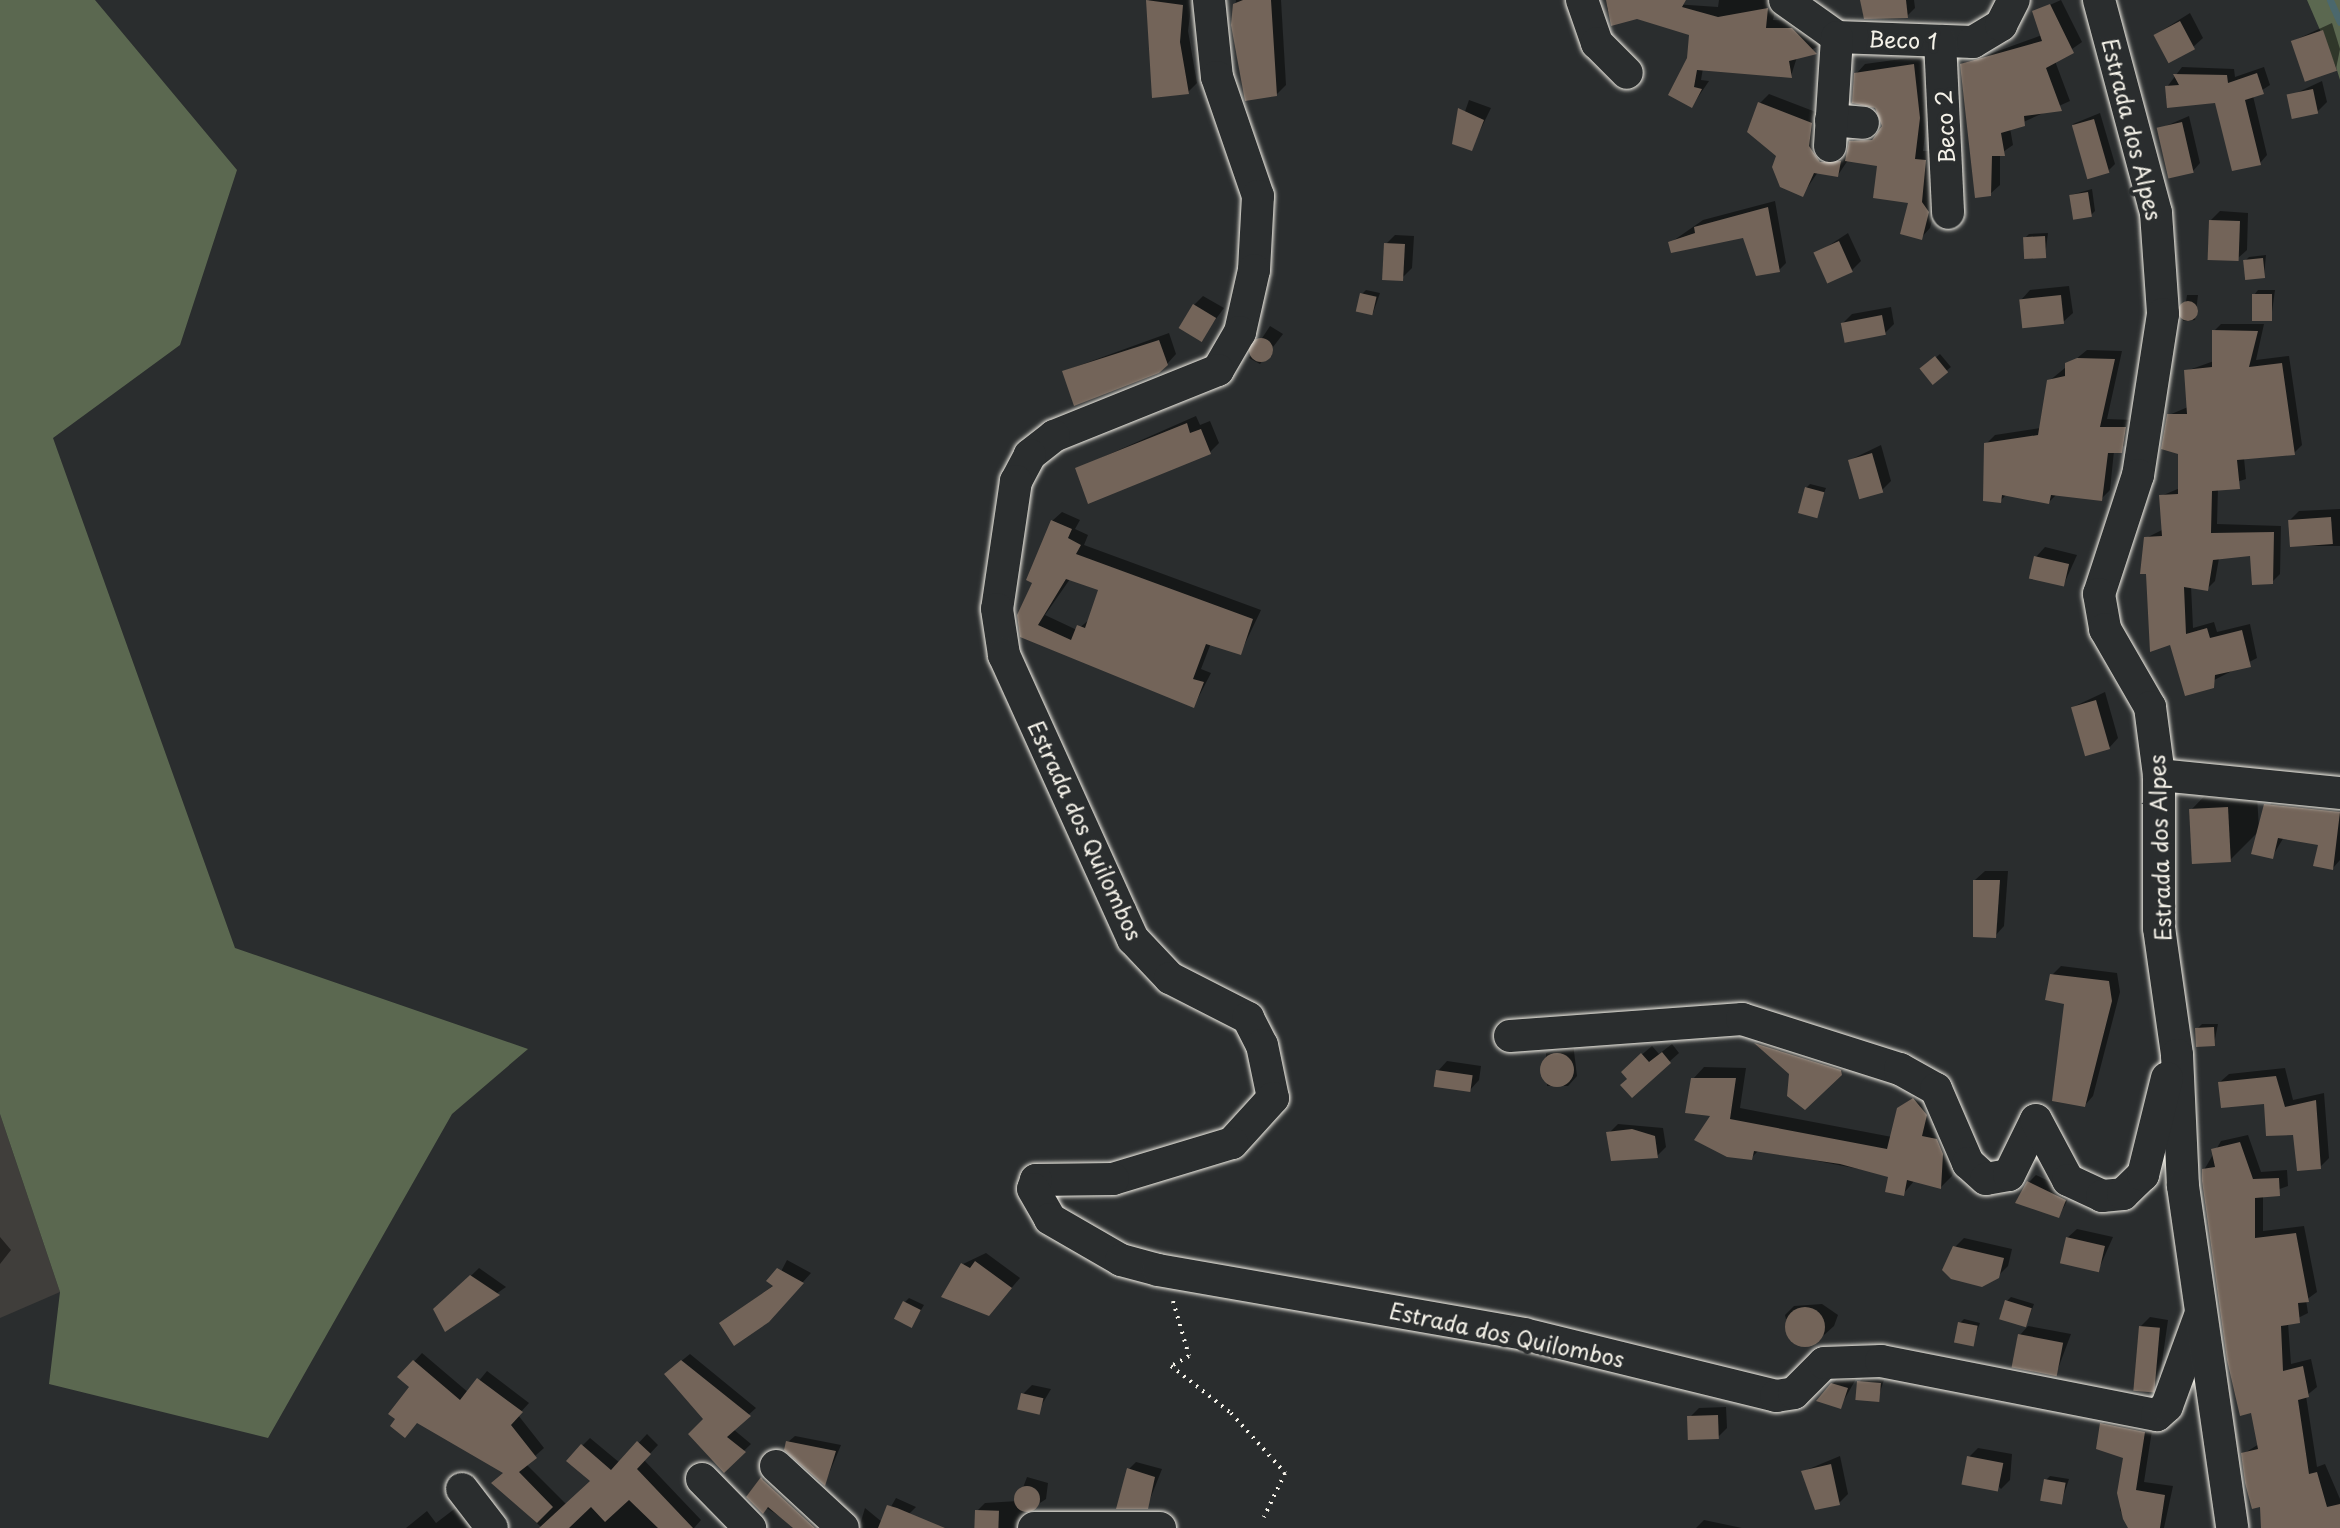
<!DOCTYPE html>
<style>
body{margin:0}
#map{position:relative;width:2340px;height:1528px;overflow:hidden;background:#2a2d2e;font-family:"Playpen Sans",sans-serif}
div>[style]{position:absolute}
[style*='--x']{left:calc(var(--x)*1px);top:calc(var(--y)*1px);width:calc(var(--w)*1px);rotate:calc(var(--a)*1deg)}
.built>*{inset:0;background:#403e3b}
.green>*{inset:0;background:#5b6850}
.shadow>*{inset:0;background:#0007;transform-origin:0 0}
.stream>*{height:7px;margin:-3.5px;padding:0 3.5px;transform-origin:3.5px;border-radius:3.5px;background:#4b686d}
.building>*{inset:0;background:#736459;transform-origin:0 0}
.round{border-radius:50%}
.path>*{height:4px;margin-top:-2px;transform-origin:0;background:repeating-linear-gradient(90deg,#f4f1e8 0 2px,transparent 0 8px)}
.roads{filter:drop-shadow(0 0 2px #f4f1e8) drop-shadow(0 0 2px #f4f1e8)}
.minor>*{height:32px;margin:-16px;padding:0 16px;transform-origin:16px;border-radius:16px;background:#2a2d2e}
span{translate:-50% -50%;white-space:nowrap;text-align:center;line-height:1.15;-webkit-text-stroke:8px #2a2d2e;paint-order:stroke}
.street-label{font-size:22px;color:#f4f1e8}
</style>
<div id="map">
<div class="built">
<i style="clip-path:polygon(0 1114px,60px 1292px,0 1318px)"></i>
</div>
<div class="green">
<i style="clip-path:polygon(0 0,95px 0,237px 170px,180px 345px,53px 438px,235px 948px,528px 1049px,452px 1114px,268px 1438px,49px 1384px,60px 1292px,0 1114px)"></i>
<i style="clip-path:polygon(2307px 0,2340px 0,2340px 80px,2336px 67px)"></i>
</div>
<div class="shadow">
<i style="clip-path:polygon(1149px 0,1192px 0,1188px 31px,1197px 83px,1188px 92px,1154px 95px)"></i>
<i style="clip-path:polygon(1236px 0,1281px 0,1286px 85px,1277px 94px,1233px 25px)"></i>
<i style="clip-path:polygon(1615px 0,1718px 7px,1719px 0,1777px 0,1773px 20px,1800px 21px,1823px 44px,1797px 57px,1791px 76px,1703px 68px,1701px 80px,1709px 81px,1692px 106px,1691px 34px,1637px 17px,1613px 24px,1607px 8px)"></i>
<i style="clip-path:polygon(1864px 0,1914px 0,1915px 8px,1907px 16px)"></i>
<i style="clip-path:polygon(2061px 0,2082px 42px,2055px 61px,2070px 101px,2010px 128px,2013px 145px,2000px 154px,2000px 185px,1990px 194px,1962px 64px,2042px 35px,2034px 12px)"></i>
<i style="clip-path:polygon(2190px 13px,2203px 38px,2193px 47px,2155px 35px)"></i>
<i style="clip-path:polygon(2332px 23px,2340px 49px,2336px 69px,2293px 41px)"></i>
<i style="clip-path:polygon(1923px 56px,1929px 107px,1923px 151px,1934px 151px,1930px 192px,1937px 202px,1930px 228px,1921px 238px,1910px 201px,1880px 165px,1848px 160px,1838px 175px,1818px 172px,1803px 194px,1760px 103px,1769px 94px,1821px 114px,1838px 157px,1861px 132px,1884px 126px,1856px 74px,1865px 64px)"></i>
<i style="clip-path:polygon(2182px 67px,2234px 69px,2235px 77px,2264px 67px,2270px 85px,2253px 96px,2267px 155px,2260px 163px,2216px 101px,2167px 87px)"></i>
<i style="clip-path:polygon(2322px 81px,2327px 102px,2317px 112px,2290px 96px)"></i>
<i style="clip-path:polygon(1469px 100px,1491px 108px,1471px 149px,1454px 143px)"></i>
<i style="clip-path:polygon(2100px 113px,2115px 164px,2108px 171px,2073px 124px)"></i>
<i style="clip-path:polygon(2189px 116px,2200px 163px,2193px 171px,2159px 129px)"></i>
<i style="clip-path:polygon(2092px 189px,2095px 211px,2091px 215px,2071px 195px)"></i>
<i style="clip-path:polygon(1775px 201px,1786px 263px,1779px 270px,1744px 236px,1670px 243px,1703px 220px)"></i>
<i style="clip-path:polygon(2220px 211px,2248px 213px,2247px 250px,2237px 259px,2211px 220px)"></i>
<i style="clip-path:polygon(1848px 233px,1861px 261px,1852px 270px,1816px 254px)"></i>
<i style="clip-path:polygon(2048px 233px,2045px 256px,2025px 238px,2029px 234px)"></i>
<i style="clip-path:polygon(1395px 235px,1414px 236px,1412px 268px,1403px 277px,1386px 244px)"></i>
<i style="clip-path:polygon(2266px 255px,2264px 276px,2245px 261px,2249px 257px)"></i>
<i style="clip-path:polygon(2069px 286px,2073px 313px,2063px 322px,2021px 300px,2030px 290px)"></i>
<i style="clip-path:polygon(1366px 290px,1380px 293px,1373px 313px,1362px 294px)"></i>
<i style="clip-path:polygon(2258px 290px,2275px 290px,2271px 319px,2254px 295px)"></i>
<i style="clip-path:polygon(2187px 295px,2198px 295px,2195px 320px,2183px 321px)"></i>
<i style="clip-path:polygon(1203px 296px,1224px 308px,1201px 339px,1194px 305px)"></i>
<i style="clip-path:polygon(1891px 307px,1894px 324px,1885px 333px,1843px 323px,1852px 314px)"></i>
<i style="clip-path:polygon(2221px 324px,2264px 324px,2256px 360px,2289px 356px,2302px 445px,2294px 453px,2244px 458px,2246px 479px,2218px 488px,2217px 524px,2281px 526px,2280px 574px,2272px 582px,2252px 554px,2219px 558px,2215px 581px,2207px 589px,2191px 586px,2193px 628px,2214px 622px,2217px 632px,2250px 624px,2257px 658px,2187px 694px,2146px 538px,2164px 529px,2161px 496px,2180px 488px,2180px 452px,2169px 415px,2188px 407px,2186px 371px,2214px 361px,2214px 331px)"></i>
<i style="clip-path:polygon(1270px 326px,1283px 334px,1260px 364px,1249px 358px)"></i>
<i style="clip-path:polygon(1169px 333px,1176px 354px,1167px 364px,1064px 371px)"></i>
<i style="clip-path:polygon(2087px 350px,2122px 351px,2107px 419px,2134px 420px,2130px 443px,2114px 451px,2110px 490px,2101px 499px,2057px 494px,2049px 502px,2007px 494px,2000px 501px,1986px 444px,1995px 435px,2041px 428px,2049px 381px)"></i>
<i style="left:1940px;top:354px;width:17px;height:23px;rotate:50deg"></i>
<i style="clip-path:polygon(1196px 416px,1200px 425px,1210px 421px,1219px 443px,1210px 452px,1078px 468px)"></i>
<i style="clip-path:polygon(1881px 445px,1891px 481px,1882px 490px,1850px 460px)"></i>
<i style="clip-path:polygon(1810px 484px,1826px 488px,1815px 516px,1806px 488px)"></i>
<i style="clip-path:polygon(2340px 509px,2340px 546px,2291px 546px,2290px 520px,2299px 511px)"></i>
<i style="clip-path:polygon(evenodd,1062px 512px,1080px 520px,1075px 529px,1088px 535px,1084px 545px,1261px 610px,1241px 652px,1211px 643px,1201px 669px,1211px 673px,1194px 706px,1022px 636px,1052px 521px,1062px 512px,1070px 579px,1101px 589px,1091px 618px,1077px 630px,1045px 615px,1070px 579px)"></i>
<i style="clip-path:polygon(2045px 547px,2077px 555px,2064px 584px,2036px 557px)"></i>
<i style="clip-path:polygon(2105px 692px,2118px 738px,2109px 748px,2073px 707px)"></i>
<i style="clip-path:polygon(2256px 779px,2259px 829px,2274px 797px,2340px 804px,2340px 860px,2333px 868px,2320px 844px,2284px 837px,2272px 857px,2259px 831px,2230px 860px,2191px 810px,2219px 781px)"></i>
<i style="clip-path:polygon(1985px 871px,2008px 871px,2004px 926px,1995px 936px,1975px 880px)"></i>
<i style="clip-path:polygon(2061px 966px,2117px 973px,2120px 992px,2093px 1096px,2085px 1105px,2067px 1002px,2052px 975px)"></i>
<i style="clip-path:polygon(2202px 1024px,2218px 1024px,2214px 1044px,2198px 1028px)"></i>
<i style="clip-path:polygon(1765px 1035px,1848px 1066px,1805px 1107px,1791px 1073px,1757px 1043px)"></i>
<i style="clip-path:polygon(1573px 1043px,1577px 1076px,1568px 1086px,1547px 1086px,1546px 1053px)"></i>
<i style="clip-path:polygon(1672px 1044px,1679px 1053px,1632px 1095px,1632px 1063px,1652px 1046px,1659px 1054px)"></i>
<i style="clip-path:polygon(1447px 1061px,1481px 1066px,1479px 1080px,1470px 1090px,1438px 1071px)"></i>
<i style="clip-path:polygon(1704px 1067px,1746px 1068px,1740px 1108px,1892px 1137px,1898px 1109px,1925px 1088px,1937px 1103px,1932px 1125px,1948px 1129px,1957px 1159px,1952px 1176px,1941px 1187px,1915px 1180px,1903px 1194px,1891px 1175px,1759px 1150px,1752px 1157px,1693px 1079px)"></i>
<i style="clip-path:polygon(2285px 1068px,2293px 1100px,2324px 1093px,2329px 1158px,2320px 1167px,2266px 1101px,2220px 1082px,2229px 1074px)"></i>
<i style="clip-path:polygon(1618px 1124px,1663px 1128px,1666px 1147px,1657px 1156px,1609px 1133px)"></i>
<i style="clip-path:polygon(2248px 1135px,2261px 1172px,2287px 1170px,2288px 1186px,2263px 1195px,2263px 1231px,2304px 1226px,2317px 1292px,2306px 1300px,2308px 1313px,2288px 1323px,2291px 1364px,2311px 1359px,2317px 1387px,2306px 1396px,2317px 1467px,2325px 1464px,2340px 1499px,2340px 1528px,2298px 1528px,2262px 1504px,2243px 1454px,2259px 1444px,2204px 1170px,2221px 1141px)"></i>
<i style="clip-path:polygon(2036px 1175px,2072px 1192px,2059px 1216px,2029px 1182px)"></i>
<i style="clip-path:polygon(2077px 1229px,2113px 1237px,2098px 1271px,2067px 1238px)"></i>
<i style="clip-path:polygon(0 1237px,11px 1250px,0 1264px)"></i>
<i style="clip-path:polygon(1964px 1238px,2012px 1249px,2008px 1266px,1998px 1276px,1955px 1247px)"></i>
<i style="clip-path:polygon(986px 1253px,1020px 1278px,997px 1305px,963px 1264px)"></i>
<i style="clip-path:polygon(787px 1260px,811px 1273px,768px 1321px,721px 1323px,774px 1285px)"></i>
<i style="clip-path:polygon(479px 1268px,506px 1287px,446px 1329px,436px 1310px)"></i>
<i style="clip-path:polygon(2011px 1297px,2034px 1304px,2026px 1325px,2007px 1301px)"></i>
<i style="clip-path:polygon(909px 1298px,924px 1305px,912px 1325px,905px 1302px)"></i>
<i style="clip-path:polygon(1822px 1304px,1838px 1315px,1834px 1326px,1824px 1335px,1791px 1340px,1785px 1315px,1794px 1306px)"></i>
<i style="clip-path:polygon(2150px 1317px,2168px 1320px,2159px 1383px,2149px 1392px,2141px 1326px)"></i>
<i style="clip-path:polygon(1964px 1319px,1980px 1323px,1972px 1344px,1960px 1323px)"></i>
<i style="clip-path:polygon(2028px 1326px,2071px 1334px,2056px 1374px,2020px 1335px)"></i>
<i style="clip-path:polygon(422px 1353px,469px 1393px,487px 1371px,529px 1403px,518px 1415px,544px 1448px,526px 1464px,567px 1505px,593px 1481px,582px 1446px,590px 1438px,620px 1463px,647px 1434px,658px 1445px,644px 1460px,701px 1520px,694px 1528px,542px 1528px,494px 1483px,506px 1472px,418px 1421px,412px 1387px,400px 1377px)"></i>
<i style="clip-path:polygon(690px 1354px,756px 1408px,733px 1429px,751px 1444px,724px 1470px,706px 1419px,674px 1367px)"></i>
<i style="clip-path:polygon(1842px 1375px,1856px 1379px,1840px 1407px,1832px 1384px)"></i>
<i style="clip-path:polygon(1863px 1378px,1884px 1380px,1877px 1401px,1859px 1382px)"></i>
<i style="clip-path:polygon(1032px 1385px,1051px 1389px,1037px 1413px,1023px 1394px)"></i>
<i style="clip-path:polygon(1726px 1407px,1727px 1428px,1718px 1437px,1689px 1418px,1699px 1408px)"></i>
<i style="clip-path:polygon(2111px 1415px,2153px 1424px,2144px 1482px,2173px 1486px,2164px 1528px,2130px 1528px,2120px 1510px,2125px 1457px,2102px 1424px)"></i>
<i style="clip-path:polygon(795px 1436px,841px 1445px,825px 1483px,788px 1442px)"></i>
<i style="clip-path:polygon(1978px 1448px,2012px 1454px,2010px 1480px,2001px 1489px,1969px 1457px)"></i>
<i style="clip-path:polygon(1840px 1456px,1848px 1494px,1839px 1503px,1804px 1471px)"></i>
<i style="clip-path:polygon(1136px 1462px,1162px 1469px,1147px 1507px,1129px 1469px)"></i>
<i style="clip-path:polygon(770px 1470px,834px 1528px,798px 1528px,748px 1496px)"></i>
<i style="clip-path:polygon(2050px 1476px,2069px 1479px,2061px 1503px,2046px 1480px)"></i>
<i style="clip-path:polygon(1027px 1477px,1048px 1483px,1046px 1499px,1025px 1513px,1030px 1528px,977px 1528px,977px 1511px,985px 1503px,1018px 1501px)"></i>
<i style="clip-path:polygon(896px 1498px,916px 1507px,895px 1528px,859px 1528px,865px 1508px,882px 1522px)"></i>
<i style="clip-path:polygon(461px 1504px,479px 1528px,406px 1528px,427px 1511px,436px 1523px)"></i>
<i style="clip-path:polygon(1704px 1520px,1742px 1528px,1696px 1528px)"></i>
</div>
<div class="stream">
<i style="--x:2330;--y:0;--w:24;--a:66"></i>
</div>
<div class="building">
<i style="clip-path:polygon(1146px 0,1183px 5px,1180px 42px,1189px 94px,1152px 98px)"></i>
<i style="clip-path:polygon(1243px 0,1271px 0,1277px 96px,1245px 101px,1231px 25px,1233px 4px)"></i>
<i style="clip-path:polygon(1606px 0,1686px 0,1682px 7px,1718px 17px,1768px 8px,1766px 28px,1792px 28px,1817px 54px,1789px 61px,1792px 78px,1697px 70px,1694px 87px,1702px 89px,1692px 108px,1668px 95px,1687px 58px,1689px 35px,1637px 19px,1611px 26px)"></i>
<i style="clip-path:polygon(1860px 0,1906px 0,1908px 18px,1864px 19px)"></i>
<i style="clip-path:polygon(2050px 4px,2074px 53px,2046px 68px,2062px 111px,2024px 116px,2025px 126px,2001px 133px,2005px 156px,1992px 156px,1991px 196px,1975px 198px,1960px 64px,2042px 41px,2032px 11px)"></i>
<i style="left:2180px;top:21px;width:32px;height:30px;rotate:62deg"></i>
<i style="left:2323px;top:30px;width:43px;height:34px;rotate:71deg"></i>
<i style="clip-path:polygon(1914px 64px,1920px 118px,1915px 159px,1926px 160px,1922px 202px,1929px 212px,1922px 240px,1900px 234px,1908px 203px,1873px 198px,1877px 166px,1845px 161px,1849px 141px,1872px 140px,1882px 126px,1875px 108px,1852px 103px,1854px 73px)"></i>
<i style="clip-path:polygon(2257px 73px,2264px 94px,2245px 100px,2261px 165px,2232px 171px,2215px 103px,2167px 108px,2165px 86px,2179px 85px,2173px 74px,2227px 75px,2228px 83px)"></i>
<i style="left:2313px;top:89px;width:25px;height:27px;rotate:78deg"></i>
<i style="clip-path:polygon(1758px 102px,1812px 123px,1809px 146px,1820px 162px,1841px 161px,1838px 177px,1814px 173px,1803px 197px,1780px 187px,1772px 167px,1776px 156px,1747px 132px)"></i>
<i style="clip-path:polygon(1458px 108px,1484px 120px,1472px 151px,1452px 144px)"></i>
<i style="left:2094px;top:119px;width:56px;height:23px;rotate:74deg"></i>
<i style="left:2182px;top:122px;width:52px;height:26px;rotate:77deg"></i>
<i style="left:2088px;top:192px;width:25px;height:19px;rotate:81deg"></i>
<i style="clip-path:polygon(1768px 207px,1780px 272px,1756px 276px,1743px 238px,1671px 253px,1668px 242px,1695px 233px,1694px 227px)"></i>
<i style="left:2209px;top:220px;width:31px;height:40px;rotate:2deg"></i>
<i style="left:2045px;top:236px;width:22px;height:22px;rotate:87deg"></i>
<i style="left:1839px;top:241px;width:34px;height:28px;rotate:66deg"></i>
<i style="left:1384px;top:243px;width:21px;height:37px;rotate:3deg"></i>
<i style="left:2263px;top:258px;width:20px;height:20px;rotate:84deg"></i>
<i style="left:1360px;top:293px;width:17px;height:19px;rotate:13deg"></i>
<i style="left:2252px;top:294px;width:20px;height:27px"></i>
<i style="left:2061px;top:295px;width:29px;height:42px;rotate:84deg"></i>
<i class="round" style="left:2178px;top:301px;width:20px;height:20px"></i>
<i style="left:1193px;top:304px;width:27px;height:28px;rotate:31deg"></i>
<i style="left:1882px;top:315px;width:20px;height:42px;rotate:79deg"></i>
<i style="clip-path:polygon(2212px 330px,2258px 331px,2249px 367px,2282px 363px,2295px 455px,2237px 460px,2240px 489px,2212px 491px,2211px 533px,2274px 532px,2273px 584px,2252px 585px,2250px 556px,2213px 560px,2208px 591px,2184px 587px,2186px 634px,2207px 628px,2210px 638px,2242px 630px,2251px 667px,2215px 675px,2214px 688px,2185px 696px,2170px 645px,2150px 652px,2146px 574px,2140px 574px,2144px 537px,2162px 536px,2159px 495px,2178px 494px,2178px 454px,2161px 449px,2167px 414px,2187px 414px,2184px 370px,2212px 367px)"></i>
<i class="round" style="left:1249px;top:338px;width:24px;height:24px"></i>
<i style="clip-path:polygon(1159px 340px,1168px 365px,1159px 373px,1074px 406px,1062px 371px)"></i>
<i style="left:1935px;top:356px;width:21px;height:20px;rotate:51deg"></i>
<i style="clip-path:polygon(2077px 358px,2115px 359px,2100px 427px,2126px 427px,2122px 453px,2108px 453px,2102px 501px,2051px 495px,2049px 504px,2002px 495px,2001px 503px,1983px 501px,1984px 443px,2038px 435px,2047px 380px,2065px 376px,2065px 363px)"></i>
<i style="clip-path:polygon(1187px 423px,1190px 433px,1201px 429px,1211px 454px,1088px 504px,1075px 468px)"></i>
<i style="left:1872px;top:453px;width:41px;height:25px;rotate:74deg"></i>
<i style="left:1805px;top:487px;width:20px;height:27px;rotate:15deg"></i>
<i style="left:2331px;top:517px;width:27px;height:43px;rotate:86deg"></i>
<i style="clip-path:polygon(evenodd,1051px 520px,1072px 529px,1068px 538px,1081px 545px,1076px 554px,1253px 619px,1241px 655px,1206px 644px,1193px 679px,1204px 682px,1194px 708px,1020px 637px,1017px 615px,1032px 583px,1026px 580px,1051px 520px,1066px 579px,1098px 590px,1085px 628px,1077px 625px,1071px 640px,1038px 625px,1066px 579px)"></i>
<i style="left:2034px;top:556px;width:36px;height:23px;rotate:13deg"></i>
<i style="left:2096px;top:700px;width:51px;height:26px;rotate:74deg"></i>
<i style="clip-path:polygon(2264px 804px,2340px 812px,2333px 870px,2313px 866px,2318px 845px,2278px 838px,2273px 859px,2251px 854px)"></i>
<i style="left:2228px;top:807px;width:55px;height:39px;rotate:87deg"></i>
<i style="clip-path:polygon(1973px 880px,2000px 880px,1996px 938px,1973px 937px)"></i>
<i style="clip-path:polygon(2050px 974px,2109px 981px,2112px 1001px,2085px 1107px,2052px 1101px,2064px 1004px,2045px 1000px)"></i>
<i style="left:2214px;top:1027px;width:19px;height:19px;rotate:87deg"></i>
<i style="clip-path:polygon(1754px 1043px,1841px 1070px,1842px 1075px,1805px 1110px,1787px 1096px,1789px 1074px)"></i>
<i style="clip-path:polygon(1662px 1052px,1671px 1063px,1632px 1098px,1620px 1085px,1627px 1079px,1621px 1072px,1641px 1053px,1649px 1062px)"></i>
<i class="round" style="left:1540px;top:1053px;width:34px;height:34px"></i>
<i style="left:1436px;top:1070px;width:37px;height:17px;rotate:8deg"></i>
<i style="clip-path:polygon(2276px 1076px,2285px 1107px,2316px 1100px,2321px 1169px,2297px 1171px,2293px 1135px,2266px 1136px,2264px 1104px,2221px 1108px,2218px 1082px)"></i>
<i style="clip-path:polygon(1691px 1078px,1736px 1078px,1730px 1119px,1887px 1149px,1897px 1108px,1913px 1098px,1927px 1115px,1922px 1136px,1937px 1139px,1943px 1154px,1941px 1189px,1907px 1180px,1904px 1196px,1885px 1192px,1888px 1177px,1840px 1164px,1754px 1151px,1752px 1160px,1727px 1157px,1694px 1140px,1710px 1116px,1685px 1113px)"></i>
<i style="clip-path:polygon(1632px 1129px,1655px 1136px,1658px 1158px,1611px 1161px,1606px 1132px)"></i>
<i style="clip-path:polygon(2240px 1142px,2253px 1179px,2279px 1178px,2280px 1196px,2255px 1198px,2255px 1238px,2296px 1233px,2309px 1302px,2298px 1303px,2300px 1323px,2281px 1326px,2283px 1371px,2303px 1366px,2309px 1397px,2298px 1400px,2309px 1474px,2317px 1472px,2327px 1507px,2340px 1504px,2340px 1528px,2261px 1528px,2260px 1507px,2252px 1509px,2245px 1483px,2241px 1453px,2258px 1449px,2251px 1413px,2240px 1416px,2227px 1360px,2202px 1181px,2202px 1169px,2215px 1167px,2211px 1149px)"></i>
<i style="clip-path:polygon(2027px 1181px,2066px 1200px,2059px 1218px,2015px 1203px)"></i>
<i style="left:2066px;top:1237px;width:40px;height:27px;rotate:13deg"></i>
<i style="clip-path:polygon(1953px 1246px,2004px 1258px,1999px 1278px,1982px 1287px,1951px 1279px,1942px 1270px)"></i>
<i style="clip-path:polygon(975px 1261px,1012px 1288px,989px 1316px,941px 1297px,961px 1263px,970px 1268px)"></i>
<i style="clip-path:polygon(777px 1268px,804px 1283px,769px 1322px,734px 1346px,719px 1323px,773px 1286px,766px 1281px)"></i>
<i style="clip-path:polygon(470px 1275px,500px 1295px,445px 1332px,433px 1309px)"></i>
<i style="left:2005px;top:1300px;width:28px;height:20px;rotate:17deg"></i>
<i style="left:903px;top:1301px;width:20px;height:20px;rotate:27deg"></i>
<i class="round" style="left:1785px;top:1307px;width:40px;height:40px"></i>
<i style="left:1958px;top:1322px;width:20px;height:21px;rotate:11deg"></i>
<i style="left:2139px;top:1326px;width:21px;height:65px;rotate:5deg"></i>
<i style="left:2018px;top:1334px;width:46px;height:34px;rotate:11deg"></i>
<i style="clip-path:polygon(413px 1360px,460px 1400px,477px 1378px,523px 1412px,511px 1425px,537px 1458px,519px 1472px,553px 1507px,537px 1523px,491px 1483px,503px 1473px,417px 1423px,405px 1438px,390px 1426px,395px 1419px,388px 1414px,409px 1387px,397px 1377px)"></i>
<i style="clip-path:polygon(681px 1360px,751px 1416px,727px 1437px,746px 1452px,724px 1473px,688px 1434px,703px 1419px,664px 1374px)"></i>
<i style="left:1857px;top:1381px;width:24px;height:19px;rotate:5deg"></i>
<i style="clip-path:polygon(1831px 1383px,1848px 1388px,1841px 1409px,1816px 1401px)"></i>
<i style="left:1021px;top:1393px;width:23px;height:17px;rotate:13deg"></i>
<i style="left:1718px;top:1415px;width:24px;height:31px;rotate:88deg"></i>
<i style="clip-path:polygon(2100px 1423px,2145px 1432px,2136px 1490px,2165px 1495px,2160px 1528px,2128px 1528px,2123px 1519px,2117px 1493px,2123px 1458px,2096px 1449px)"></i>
<i style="clip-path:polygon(637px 1441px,651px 1454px,637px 1469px,693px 1528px,658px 1528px,629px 1500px,605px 1522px,591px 1507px,569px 1528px,539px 1528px,590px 1481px,566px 1461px,581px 1444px,611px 1470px)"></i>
<i style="clip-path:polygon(786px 1441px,836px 1451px,825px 1486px,784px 1450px)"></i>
<i style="left:1967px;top:1456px;width:37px;height:29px;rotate:11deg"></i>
<i style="clip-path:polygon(1831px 1464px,1840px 1505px,1815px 1510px,1801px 1471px)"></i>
<i style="clip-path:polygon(1127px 1468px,1155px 1477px,1148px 1509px,1116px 1509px)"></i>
<i style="clip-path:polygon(761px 1477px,763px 1480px,815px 1528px,793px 1528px,768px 1507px,763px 1514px,746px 1497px)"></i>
<i style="left:2044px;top:1479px;width:22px;height:22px;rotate:10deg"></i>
<i class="round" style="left:1014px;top:1486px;width:26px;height:26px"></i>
<i style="clip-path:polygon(887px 1505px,897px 1508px,945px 1528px,878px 1528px)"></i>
<i style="left:975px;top:1510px;width:24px;height:18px;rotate:2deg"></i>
</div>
<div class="path">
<i style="--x:1173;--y:1301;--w:57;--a:73.8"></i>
<i style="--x:1189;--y:1356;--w:21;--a:151"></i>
<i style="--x:1171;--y:1366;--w:76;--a:38.1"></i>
<i style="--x:1231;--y:1413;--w:81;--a:48"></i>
<i style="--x:1285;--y:1473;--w:49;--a:115.5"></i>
</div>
<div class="roads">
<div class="minor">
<i style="--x:1209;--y:0;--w:77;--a:84.1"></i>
<i style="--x:1217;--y:77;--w:126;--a:71"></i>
<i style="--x:1258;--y:196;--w:74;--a:93.1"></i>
<i style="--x:1254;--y:270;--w:64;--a:102.7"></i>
<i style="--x:1240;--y:332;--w:44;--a:120.1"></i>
<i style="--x:1218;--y:370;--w:177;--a:158.1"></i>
<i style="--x:1054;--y:436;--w:31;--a:142"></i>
<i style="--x:1030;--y:455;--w:30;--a:118"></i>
<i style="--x:1016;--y:481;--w:129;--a:98.4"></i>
<i style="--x:997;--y:609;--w:47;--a:81.3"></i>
<i style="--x:1004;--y:655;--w:312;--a:65.6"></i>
<i style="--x:1133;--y:939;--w:54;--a:46.5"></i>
<i style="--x:1170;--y:978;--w:88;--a:27.1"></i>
<i style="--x:1248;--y:1018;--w:30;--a:63"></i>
<i style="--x:1262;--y:1045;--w:54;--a:78.3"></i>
<i style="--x:1273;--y:1098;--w:61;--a:132.3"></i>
<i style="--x:1232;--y:1143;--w:124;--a:163.2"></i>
<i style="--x:1113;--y:1179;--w:77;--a:179.3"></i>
<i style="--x:1036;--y:1180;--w:9;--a:108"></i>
<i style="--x:1033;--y:1189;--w:34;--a:60"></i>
<i style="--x:1050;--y:1219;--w:82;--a:30"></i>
<i style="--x:1121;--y:1260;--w:38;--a:15"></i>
<i style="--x:1158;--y:1270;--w:372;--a:9.9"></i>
<i style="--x:1524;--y:1334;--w:260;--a:13.8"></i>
<i style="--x:1776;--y:1396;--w:18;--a:-9"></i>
<i style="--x:1794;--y:1393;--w:42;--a:-45"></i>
<i style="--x:1824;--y:1363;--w:57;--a:-2"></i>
<i style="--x:1881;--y:1361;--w:281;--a:11.1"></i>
<i style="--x:2157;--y:1415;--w:13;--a:-42"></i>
<i style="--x:2167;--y:1406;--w:96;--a:-69.9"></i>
<i style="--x:1582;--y:0;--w:46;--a:70.8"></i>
<i style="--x:1597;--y:43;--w:42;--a:45"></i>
<i style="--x:1785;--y:0;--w:64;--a:35.4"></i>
<i style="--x:1837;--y:37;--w:136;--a:2.1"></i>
<i style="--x:1973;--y:42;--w:33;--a:-31"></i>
<i style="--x:2001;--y:25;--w:28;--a:-63"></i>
<i style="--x:2099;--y:0;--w:220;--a:75"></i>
<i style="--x:2156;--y:213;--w:101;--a:86"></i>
<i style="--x:2163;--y:314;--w:163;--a:98.8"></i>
<i style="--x:2138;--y:475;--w:125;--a:108.1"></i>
<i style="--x:2099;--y:594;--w:36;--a:80"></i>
<i style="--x:2105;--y:629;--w:90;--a:60"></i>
<i style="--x:2150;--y:707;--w:69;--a:82.5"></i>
<i style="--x:2159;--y:775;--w:153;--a:90"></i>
<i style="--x:2159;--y:928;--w:128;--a:81.9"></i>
<i style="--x:2177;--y:1055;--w:131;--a:87.4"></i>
<i style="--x:2183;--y:1186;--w:345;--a:81.8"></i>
<i style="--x:1940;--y:41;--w:172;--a:87.3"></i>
<i style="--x:1831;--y:120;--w:32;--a:5"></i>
<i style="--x:1830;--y:146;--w:109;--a:-86.3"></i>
<i style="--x:2159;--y:775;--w:182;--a:5.7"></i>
<i style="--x:1510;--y:1036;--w:233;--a:-4.2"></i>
<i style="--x:1742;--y:1019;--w:166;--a:17.6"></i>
<i style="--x:1900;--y:1069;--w:41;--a:29.1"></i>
<i style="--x:1936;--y:1089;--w:81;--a:66.6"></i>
<i style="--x:1968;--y:1163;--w:24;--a:42"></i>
<i style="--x:1986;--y:1179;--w:23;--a:-10"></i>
<i style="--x:2009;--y:1175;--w:61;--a:-63.9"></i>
<i style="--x:2036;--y:1120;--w:68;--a:61.9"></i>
<i style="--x:2068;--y:1180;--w:38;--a:25"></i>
<i style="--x:2102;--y:1196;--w:21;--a:-5"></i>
<i style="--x:2123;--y:1194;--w:28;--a:-44"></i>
<i style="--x:2143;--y:1175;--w:100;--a:-76.1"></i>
<i style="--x:776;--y:1466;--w:91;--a:42.8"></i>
<i style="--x:702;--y:1479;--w:69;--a:45.6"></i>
<i style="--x:462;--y:1489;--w:49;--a:52.4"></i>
<i style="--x:1034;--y:1528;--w:126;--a:0"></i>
</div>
</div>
<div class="street-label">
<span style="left:1903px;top:39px;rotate:2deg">Beco 1</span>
<span style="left:1944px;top:127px;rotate:-93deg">Beco 2</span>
<span style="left:2133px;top:129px;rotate:76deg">Estrada dos Alpes</span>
<span style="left:1086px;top:830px;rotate:65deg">Estrada dos Quilombos</span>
<span style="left:2159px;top:848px;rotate:-92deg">Estrada dos Alpes</span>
<span style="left:1507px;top:1334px;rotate:12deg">Estrada dos Quilombos</span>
</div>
</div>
